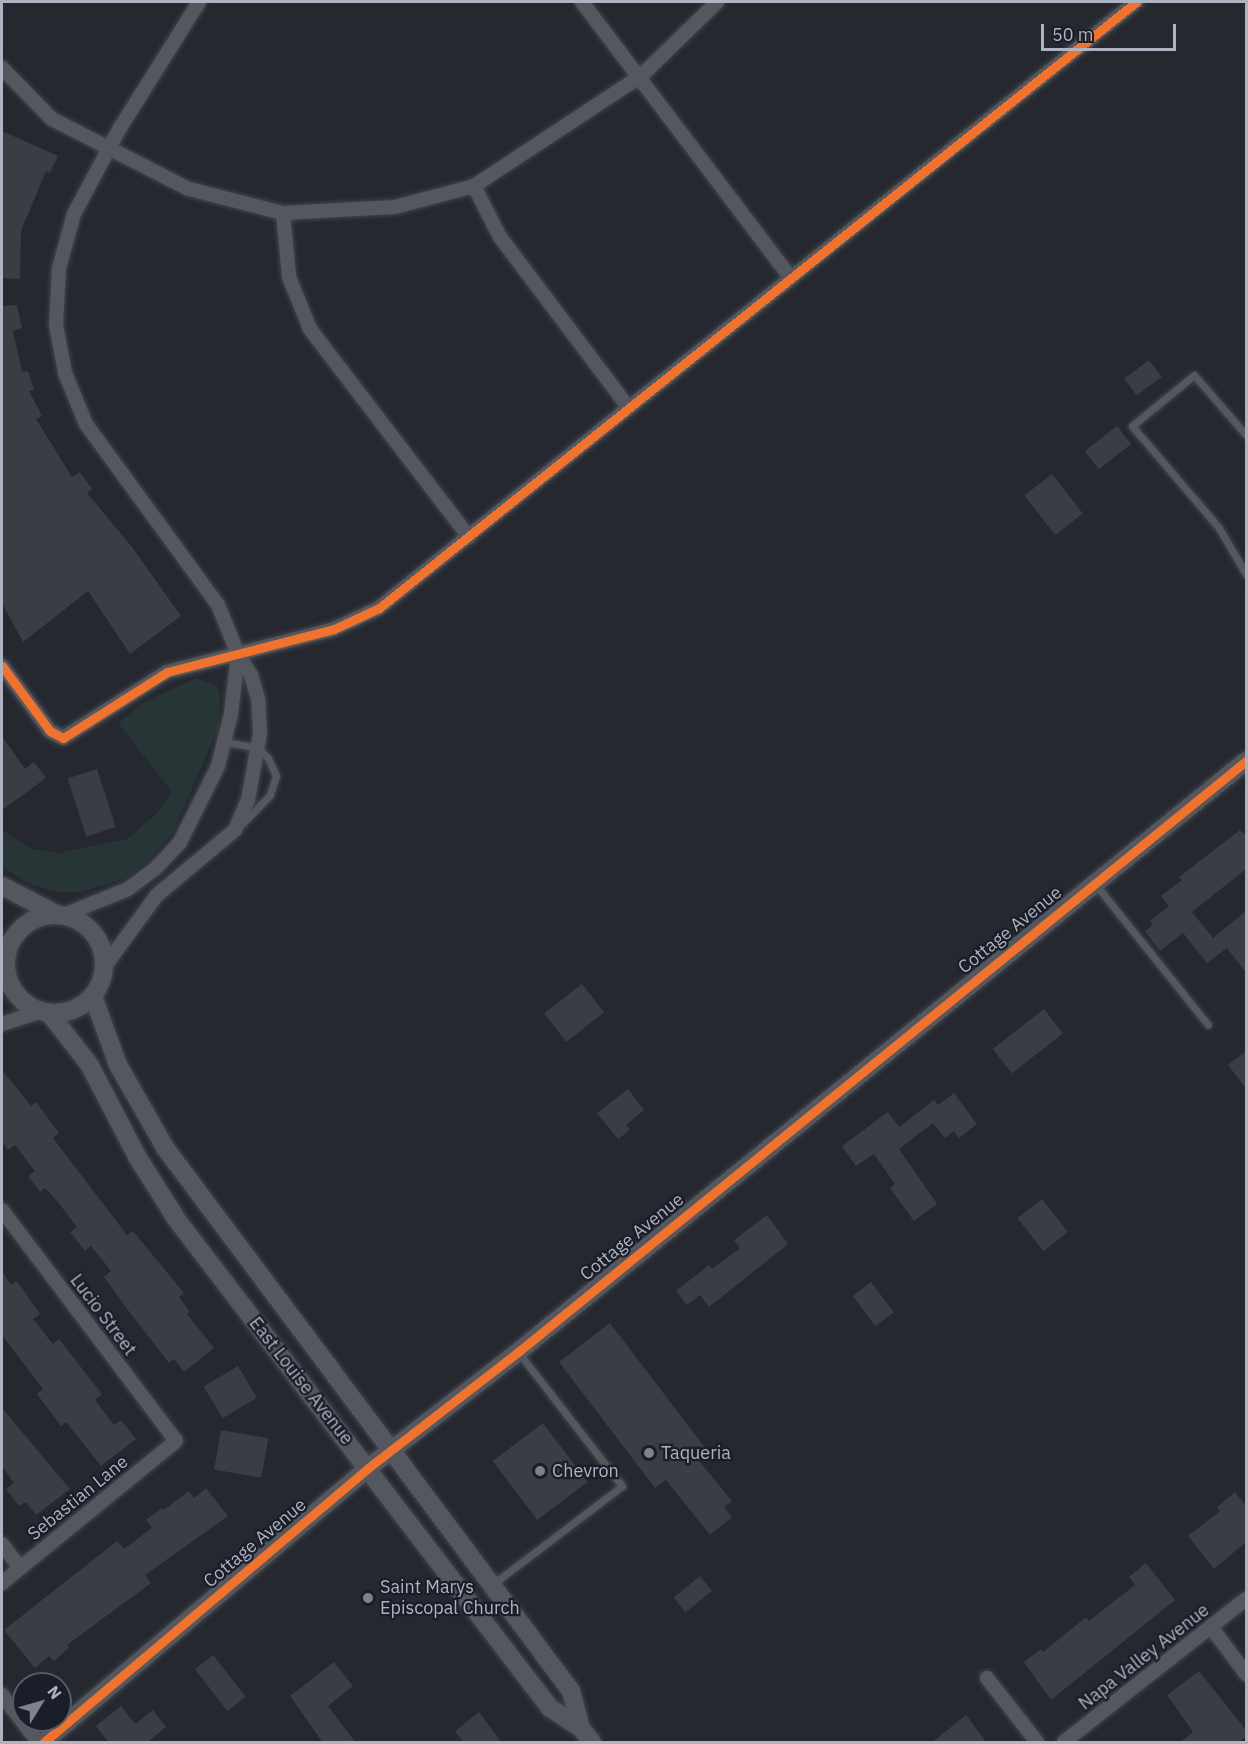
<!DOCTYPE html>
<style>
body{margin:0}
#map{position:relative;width:1248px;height:1744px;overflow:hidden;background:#25282f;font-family:"IBM Plex Sans",sans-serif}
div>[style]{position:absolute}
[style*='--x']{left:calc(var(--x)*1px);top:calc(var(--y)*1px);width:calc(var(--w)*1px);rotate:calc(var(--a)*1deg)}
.green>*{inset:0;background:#273537}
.building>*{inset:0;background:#3a3d43;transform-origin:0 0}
.roads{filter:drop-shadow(0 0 2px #42444a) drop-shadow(0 0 2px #42444a)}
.service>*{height:7px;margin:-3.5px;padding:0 3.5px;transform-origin:3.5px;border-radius:3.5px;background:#54575e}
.minor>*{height:14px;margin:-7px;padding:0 7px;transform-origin:7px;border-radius:7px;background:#54575e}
.tertiary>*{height:18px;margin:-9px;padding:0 9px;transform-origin:9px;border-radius:9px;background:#54575e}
.tertiary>.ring{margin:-9px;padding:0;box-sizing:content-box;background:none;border:18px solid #54575e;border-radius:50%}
.cycleway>*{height:9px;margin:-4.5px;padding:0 4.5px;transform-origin:4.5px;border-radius:4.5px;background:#ef722f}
.dots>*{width:16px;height:16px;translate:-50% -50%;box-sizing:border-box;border:3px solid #191e28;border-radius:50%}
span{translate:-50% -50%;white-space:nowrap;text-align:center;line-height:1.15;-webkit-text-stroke:4.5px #191e28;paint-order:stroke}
.street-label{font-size:18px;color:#aeb3c1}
.poi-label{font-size:18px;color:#aeb3c1}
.left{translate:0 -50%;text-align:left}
.frame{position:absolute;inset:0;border:3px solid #aeb3c1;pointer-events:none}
.north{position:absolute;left:12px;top:1672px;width:60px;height:60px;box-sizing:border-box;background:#191e28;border:2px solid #555a65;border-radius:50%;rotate:53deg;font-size:16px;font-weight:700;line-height:24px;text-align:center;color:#aeb3c1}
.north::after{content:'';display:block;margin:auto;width:21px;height:27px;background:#7e828e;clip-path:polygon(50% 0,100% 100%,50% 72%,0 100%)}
.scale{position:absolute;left:1041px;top:24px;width:135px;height:27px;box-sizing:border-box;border:3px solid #aeb3c1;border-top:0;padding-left:8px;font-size:18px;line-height:21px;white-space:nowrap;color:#aeb3c1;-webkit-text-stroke:4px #191e28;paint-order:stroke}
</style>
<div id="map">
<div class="green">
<i style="clip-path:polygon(196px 678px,215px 685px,220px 693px,219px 727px,173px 832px,147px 862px,126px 878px,81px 892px,57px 892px,32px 885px,2px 867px,2px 830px,32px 849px,58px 853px,127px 839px,157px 813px,172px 792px,118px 723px,144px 702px)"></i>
</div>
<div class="building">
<i style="clip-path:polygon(2px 131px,58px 156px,50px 173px,46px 171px,21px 231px,20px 279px,2px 278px)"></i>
<i style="clip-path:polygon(17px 305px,22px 328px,13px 331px,22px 372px,28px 371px,34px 390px,29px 391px,42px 416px,36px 419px,72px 477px,80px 472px,92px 489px,87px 493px,132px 547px,181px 616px,130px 654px,88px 591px,23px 642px,2px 603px,2px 306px)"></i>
<i style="left:1149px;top:360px;width:21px;height:31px;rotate:53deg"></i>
<i style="left:1117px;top:426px;width:23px;height:41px;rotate:52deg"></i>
<i style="left:1052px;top:474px;width:50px;height:35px;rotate:52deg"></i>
<i style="clip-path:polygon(2px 736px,25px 769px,34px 762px,46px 778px,2px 810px)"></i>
<i style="left:97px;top:769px;width:61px;height:31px;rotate:72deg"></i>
<i style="clip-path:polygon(1240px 830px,1246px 836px,1246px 869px,1192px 912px,1213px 938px,1246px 911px,1246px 973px,1227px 948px,1207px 963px,1183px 933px,1160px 951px,1145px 931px,1153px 925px,1150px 921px,1169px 906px,1161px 896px,1182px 880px,1179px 877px)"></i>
<i style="left:582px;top:984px;width:36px;height:48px;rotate:52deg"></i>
<i style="left:1044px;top:1009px;width:31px;height:65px;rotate:52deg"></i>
<i style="clip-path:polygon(1246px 1051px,1246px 1088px,1228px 1065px)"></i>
<i style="clip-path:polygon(2px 1070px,31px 1106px,36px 1102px,59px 1133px,53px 1138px,127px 1235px,133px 1231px,184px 1293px,179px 1297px,190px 1312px,187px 1314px,214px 1348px,184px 1372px,174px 1359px,169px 1363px,128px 1310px,104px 1277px,111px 1271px,91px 1246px,85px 1251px,70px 1232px,77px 1227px,57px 1201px,45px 1188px,40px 1192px,28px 1176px,35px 1171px,15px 1145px,8px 1150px,2px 1142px)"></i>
<i style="clip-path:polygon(628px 1089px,644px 1110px,626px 1125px,630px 1130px,618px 1139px,597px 1113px)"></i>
<i style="clip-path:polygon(954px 1093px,977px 1124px,959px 1138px,954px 1131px,945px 1138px,933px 1123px,899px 1149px,937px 1204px,914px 1221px,890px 1188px,895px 1184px,874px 1154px,856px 1166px,842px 1146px,888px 1112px,899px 1127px,934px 1100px,938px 1105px)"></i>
<i style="left:1042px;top:1199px;width:42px;height:31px;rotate:52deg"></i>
<i style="clip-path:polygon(767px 1215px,788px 1244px,709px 1307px,700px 1295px,687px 1305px,676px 1291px,709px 1265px,712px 1269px,740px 1248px,734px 1240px)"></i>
<i style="clip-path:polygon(2px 1271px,11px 1285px,17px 1281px,40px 1314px,33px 1319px,53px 1344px,59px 1339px,102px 1394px,95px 1400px,114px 1425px,121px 1420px,136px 1439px,101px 1466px,66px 1422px,61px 1426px,37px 1394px,43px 1389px,2px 1335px)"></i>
<i style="left:871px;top:1282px;width:38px;height:23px;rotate:53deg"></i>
<i style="clip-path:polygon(610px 1323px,706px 1449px,696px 1457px,732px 1501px,724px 1507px,732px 1517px,710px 1535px,666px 1480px,655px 1488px,559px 1362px)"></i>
<i style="left:238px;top:1366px;width:37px;height:40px;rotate:59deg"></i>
<i style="clip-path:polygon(2px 1408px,70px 1489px,36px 1515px,26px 1502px,19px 1506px,6px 1489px,14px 1483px,2px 1466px)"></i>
<i style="left:543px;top:1423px;width:74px;height:63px;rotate:53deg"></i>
<i style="left:221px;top:1430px;width:48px;height:40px;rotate:10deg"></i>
<i style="clip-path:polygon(206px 1488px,228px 1516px,145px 1575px,151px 1583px,67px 1645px,69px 1648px,54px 1661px,49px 1656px,35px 1668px,4px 1630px,117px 1541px,124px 1549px,152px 1528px,146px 1520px,162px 1508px,164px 1510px,189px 1491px,194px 1498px)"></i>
<i style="clip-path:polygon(1235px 1492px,1246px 1506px,1246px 1542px,1214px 1569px,1188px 1536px,1220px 1511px,1217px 1507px)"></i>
<i style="clip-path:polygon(1146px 1563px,1175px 1600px,1051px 1700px,1024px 1662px,1041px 1649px,1043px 1652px,1086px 1617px,1089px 1621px,1135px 1585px,1129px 1577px)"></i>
<i style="left:700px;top:1576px;width:19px;height:34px;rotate:51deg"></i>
<i style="left:213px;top:1655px;width:53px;height:23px;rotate:52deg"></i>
<i style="clip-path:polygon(334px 1662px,353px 1686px,328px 1706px,356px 1743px,323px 1743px,290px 1696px)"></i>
<i style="clip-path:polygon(1199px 1671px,1246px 1730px,1246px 1736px,1238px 1743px,1179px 1743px,1193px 1732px,1167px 1695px)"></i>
<i style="clip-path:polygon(121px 1706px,135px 1724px,153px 1710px,166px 1727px,146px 1743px,109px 1743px,96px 1726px)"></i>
<i style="clip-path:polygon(479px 1712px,502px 1743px,464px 1743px,455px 1731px)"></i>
<i style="clip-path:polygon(966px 1715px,987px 1743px,931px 1743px)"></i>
</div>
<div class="roads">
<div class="service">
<i style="--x:1246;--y:435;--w:79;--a:-130.9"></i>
<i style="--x:1194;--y:375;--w:80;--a:140.6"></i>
<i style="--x:1132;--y:426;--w:134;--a:49.5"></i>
<i style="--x:1219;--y:528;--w:53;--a:59.6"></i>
<i style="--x:225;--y:742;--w:34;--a:10"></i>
<i style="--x:258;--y:748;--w:14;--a:45"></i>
<i style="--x:268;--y:758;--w:20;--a:66"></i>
<i style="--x:276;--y:776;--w:20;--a:108"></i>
<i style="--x:270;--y:795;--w:40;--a:134"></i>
<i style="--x:1096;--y:885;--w:179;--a:51.3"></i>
<i style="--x:493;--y:1584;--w:162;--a:-37.2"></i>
<i style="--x:622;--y:1486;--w:170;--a:-127.8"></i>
</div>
<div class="minor">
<i style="--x:582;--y:2;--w:346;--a:52.9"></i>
<i style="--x:2;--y:68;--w:71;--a:45.6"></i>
<i style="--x:52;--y:119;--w:154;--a:27.1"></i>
<i style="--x:189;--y:189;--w:97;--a:14.3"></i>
<i style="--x:283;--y:213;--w:112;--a:-3.1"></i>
<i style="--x:395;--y:207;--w:82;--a:-14.9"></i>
<i style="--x:474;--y:186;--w:200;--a:-33.4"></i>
<i style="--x:641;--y:76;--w:106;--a:-44.2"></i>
<i style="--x:474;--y:186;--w:57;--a:63"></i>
<i style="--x:500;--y:237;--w:214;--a:53"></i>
<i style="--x:283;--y:213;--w:64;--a:84.6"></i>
<i style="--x:289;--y:277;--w:56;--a:68"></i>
<i style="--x:310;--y:329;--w:262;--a:52.6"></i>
<i style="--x:2;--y:666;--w:81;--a:53.6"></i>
<i style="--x:50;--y:731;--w:15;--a:28"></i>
<i style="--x:63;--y:738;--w:123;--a:-32.4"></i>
<i style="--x:167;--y:672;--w:172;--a:-14.4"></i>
<i style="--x:334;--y:629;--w:50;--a:-25"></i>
<i style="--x:379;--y:608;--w:970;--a:-38.68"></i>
<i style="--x:64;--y:915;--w:69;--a:-22.1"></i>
<i style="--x:128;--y:889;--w:36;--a:-37"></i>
<i style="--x:157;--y:867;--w:34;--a:-47"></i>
<i style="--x:180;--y:842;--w:85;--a:-63.4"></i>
<i style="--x:218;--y:766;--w:54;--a:-76"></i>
<i style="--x:231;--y:714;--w:60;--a:-83.3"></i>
<i style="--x:105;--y:966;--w:88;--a:-53.8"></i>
<i style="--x:157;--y:895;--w:102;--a:-39.8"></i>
<i style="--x:235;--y:830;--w:33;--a:-67"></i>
<i style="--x:248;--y:800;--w:68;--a:-79.8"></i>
<i style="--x:260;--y:733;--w:34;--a:-93"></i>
<i style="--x:258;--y:699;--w:25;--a:-106"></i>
<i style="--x:251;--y:675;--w:25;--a:-122"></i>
<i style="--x:238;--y:654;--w:53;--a:-112.2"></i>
<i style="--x:218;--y:605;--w:224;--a:-126.1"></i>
<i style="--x:86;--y:424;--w:55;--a:-112.4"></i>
<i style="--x:65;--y:373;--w:49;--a:-100.6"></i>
<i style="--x:56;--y:325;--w:57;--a:-87"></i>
<i style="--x:59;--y:268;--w:56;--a:-74.5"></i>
<i style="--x:74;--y:214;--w:98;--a:-61.9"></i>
<i style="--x:120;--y:128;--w:149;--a:-57.9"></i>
<i style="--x:2;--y:974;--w:7;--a:-56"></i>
<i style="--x:2;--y:1024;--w:42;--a:-18"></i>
<i style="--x:2;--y:1210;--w:289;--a:53"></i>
<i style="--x:176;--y:1441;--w:225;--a:140.8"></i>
<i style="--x:2;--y:1544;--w:30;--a:53"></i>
<i style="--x:1211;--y:1627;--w:59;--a:53.3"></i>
<i style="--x:987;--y:1678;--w:81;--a:52"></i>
<i style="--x:2;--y:1695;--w:59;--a:52.5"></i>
<i style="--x:1064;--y:1742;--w:231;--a:-38.2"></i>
</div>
<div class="tertiary">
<i style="--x:2;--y:886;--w:61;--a:27.4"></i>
<i class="ring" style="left:6px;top:915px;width:80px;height:80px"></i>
<i style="--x:93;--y:996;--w:73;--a:70.1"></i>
<i style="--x:118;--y:1065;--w:97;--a:60.3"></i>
<i style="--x:166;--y:1149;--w:677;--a:53.23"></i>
<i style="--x:571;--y:1691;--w:38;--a:75"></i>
<i style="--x:49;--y:1013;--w:65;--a:51.9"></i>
<i style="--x:89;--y:1064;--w:106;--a:62.5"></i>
<i style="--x:138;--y:1158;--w:73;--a:57.8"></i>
<i style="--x:177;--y:1220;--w:614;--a:52.61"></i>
<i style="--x:550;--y:1708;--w:37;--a:33"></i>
<i style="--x:581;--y:1728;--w:18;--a:52"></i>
<i style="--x:44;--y:1742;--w:424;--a:-40.2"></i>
<i style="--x:368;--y:1468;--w:190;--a:-37.7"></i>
<i style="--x:518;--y:1352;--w:938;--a:-39.07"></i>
</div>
</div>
<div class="cycleway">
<i style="--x:2;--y:666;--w:81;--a:53.6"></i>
<i style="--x:50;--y:731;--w:15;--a:28"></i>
<i style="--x:63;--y:738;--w:123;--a:-32.4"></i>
<i style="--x:167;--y:672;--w:172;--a:-14.4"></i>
<i style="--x:334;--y:629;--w:50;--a:-25"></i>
<i style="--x:379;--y:608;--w:970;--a:-38.68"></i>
<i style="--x:44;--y:1742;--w:424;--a:-40.2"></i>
<i style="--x:368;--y:1468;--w:190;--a:-37.7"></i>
<i style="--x:518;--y:1352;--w:938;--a:-39.07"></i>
</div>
<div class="dots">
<i style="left:649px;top:1453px;background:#7e828e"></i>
<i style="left:540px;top:1471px;background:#7e828e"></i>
<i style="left:368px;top:1598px;background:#7e828e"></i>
</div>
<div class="street-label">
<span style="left:1010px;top:930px;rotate:-39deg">Cottage Avenue</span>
<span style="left:632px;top:1237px;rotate:-39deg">Cottage Avenue</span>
<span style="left:103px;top:1315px;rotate:53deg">Lucio Street</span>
<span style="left:301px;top:1381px;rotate:52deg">East Louise Avenue</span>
<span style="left:78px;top:1498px;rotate:-39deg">Sebastian Lane</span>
<span style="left:255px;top:1543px;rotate:-40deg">Cottage Avenue</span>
<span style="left:1144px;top:1657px;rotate:-38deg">Napa Valley Avenue</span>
</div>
<div class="poi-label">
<span class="left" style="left:661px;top:1453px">Taqueria</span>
<span class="left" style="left:552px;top:1471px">Chevron</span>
<span class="left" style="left:380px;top:1598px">Saint Marys<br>Episcopal Church</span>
</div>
<div class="frame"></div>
<div class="north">N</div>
<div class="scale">50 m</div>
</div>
